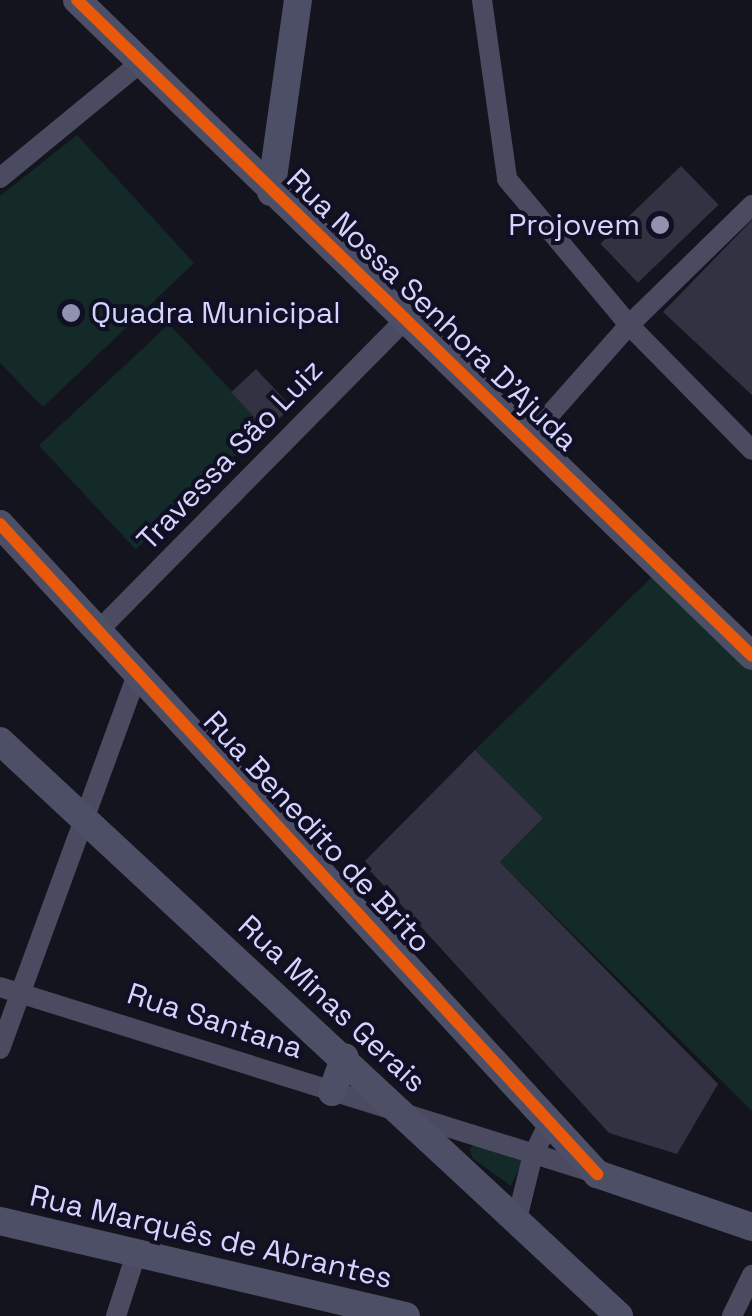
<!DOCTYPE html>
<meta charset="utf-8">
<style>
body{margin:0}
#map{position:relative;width:752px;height:1316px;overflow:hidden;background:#14141f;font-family:"Space Grotesk",sans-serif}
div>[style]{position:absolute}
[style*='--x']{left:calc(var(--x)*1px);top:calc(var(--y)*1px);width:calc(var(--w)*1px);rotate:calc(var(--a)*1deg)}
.green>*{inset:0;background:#132a29;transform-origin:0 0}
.building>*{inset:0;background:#323242;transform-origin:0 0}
.street>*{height:20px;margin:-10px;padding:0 10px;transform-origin:10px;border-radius:10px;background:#4a4b60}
.secondary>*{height:28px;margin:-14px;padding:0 14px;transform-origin:14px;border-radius:14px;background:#4c4f66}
.cycleway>*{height:12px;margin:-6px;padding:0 6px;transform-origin:6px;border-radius:6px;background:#e8590c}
.dots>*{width:28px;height:28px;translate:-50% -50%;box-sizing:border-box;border:5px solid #100f24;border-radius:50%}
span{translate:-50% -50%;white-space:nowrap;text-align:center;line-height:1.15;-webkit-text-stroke:8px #100f24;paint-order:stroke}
.poi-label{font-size:30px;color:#d4d5fe}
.right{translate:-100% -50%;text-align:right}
.left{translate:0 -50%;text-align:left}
.street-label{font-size:30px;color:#d4d5fe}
</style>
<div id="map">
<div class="green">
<i style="clip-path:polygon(77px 135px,194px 263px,43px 407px,0 363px,0 196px)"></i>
<i style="left:169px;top:324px;width:142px;height:178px;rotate:47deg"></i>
<i style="clip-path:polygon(658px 571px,752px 664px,752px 1111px,500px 862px,543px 818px,475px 750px)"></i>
<i style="clip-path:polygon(479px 1140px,525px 1156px,511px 1186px,472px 1158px,470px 1148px)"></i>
</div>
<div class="building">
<i style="left:681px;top:166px;width:54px;height:112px;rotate:46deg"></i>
<i style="clip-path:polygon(752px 220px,752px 395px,663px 312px)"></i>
<i style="left:256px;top:369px;width:52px;height:34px;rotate:47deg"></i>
<i style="clip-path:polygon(475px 750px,543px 818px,500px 862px,718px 1084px,677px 1154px,609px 1133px,363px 863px)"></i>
</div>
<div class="street">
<i style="--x:482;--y:0;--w:181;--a:82"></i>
<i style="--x:507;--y:179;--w:190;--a:50.1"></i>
<i style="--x:629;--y:325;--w:175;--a:45.5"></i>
<i style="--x:0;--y:178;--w:180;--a:-39.4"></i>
<i style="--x:530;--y:437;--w:149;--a:-48.5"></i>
<i style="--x:629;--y:325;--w:172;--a:-44.3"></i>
<i style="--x:99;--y:630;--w:433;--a:-45.4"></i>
<i style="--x:0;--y:987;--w:623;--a:17.36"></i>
<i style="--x:0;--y:1049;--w:398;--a:-69.9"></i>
<i style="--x:517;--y:1219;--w:63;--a:-76.2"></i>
<i style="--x:532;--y:1158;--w:42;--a:-64.7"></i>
<i style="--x:116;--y:1316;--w:65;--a:-72.1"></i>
<i style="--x:732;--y:1316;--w:46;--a:-64"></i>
</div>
<div class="secondary">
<i style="--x:77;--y:0;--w:941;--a:44.18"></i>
<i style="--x:271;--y:192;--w:194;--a:-82"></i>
<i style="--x:0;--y:524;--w:883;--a:47.43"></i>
<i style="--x:597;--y:1174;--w:164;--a:18.9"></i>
<i style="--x:0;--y:741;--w:845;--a:42.89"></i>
<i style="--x:332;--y:1092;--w:37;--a:-70"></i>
<i style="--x:0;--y:1221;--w:417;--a:13.2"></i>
</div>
<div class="cycleway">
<i style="--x:77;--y:0;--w:941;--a:44.18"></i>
<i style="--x:0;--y:524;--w:883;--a:47.43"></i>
</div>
<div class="dots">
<i style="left:660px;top:225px;background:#9191b0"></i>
<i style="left:71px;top:313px;background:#9191b0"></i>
</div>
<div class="poi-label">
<span class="right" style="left:640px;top:225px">Projovem</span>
<span class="left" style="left:91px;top:313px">Quadra Municipal</span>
</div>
<div class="street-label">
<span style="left:432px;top:310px;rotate:44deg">Rua Nossa Senhora D'Ajuda</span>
<span style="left:230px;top:455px;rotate:-46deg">Travessa São Luiz</span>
<span style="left:317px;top:832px;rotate:47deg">Rua Benedito de Brito</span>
<span style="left:332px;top:1004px;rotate:43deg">Rua Minas Gerais</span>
<span style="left:215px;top:1021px;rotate:18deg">Rua Santana</span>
<span style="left:211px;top:1237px;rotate:13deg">Rua Marquês de Abrantes</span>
</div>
</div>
